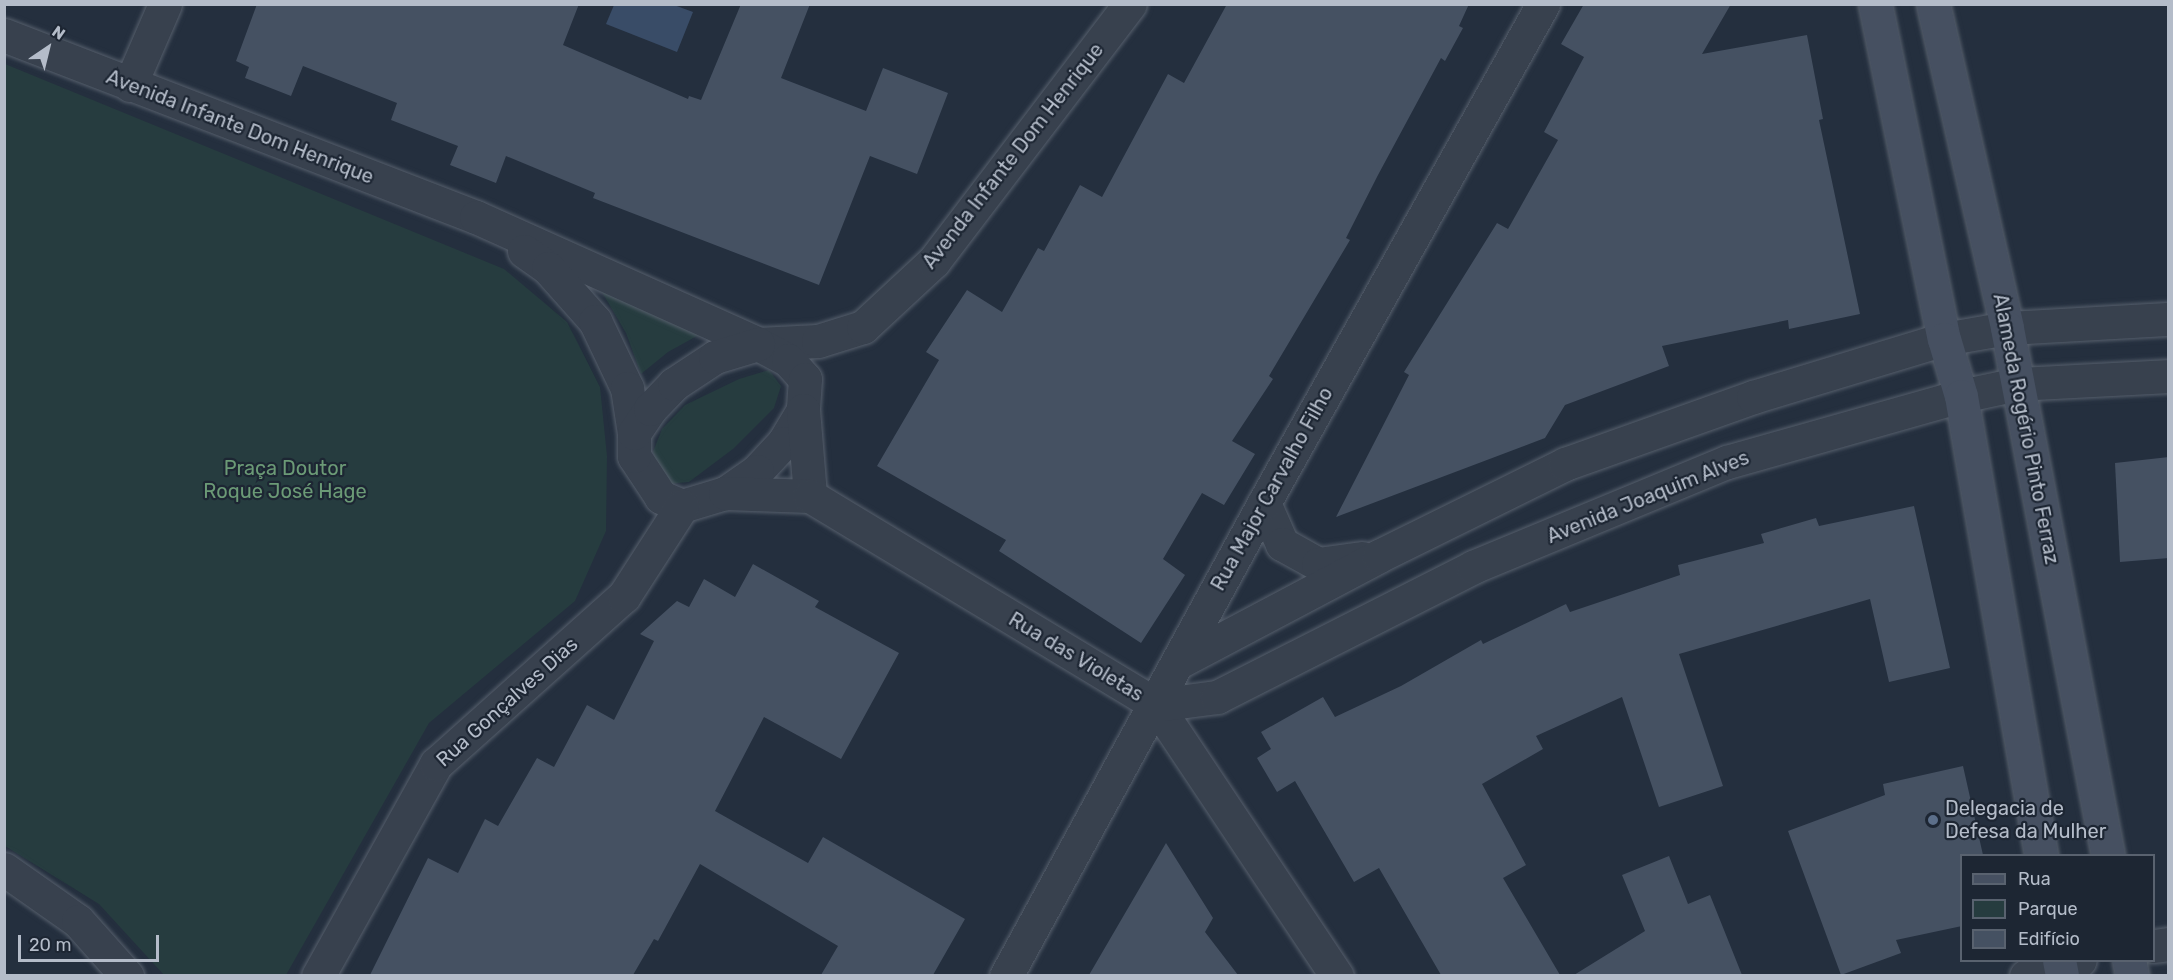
<!DOCTYPE html>
<meta charset="utf-8">
<style>
body{margin:0}
#map{position:relative;width:2173px;height:980px;overflow:hidden;background:#242f3e;font-family:Rubik,sans-serif}
div>[style]{position:absolute}
[style*='--x']{left:calc(var(--x)*1px);top:calc(var(--y)*1px);width:calc(var(--w)*1px);rotate:calc(var(--a)*1deg)}
.green>*{inset:0;background:#263c3f}
.water>*{inset:0;background:#394c67}
.building>*{inset:0;background:#455162}
.roads{filter:drop-shadow(0 0 2px #565f6c) drop-shadow(0 0 2px #565f6c)}
.street>*{height:33px;margin:-16.5px;padding:0 16.5px;transform-origin:16.5px;border-radius:16.5px;background:#38414e}
.secondary>*{height:33px;margin:-16.5px;padding:0 16.5px;transform-origin:16.5px;border-radius:16.5px;background:#465061}
.dots>*{width:16px;height:16px;translate:-50% -50%;box-sizing:border-box;border:3px solid #1d2633;border-radius:50%}
span{translate:-50% -50%;white-space:nowrap;text-align:center;line-height:1.15;-webkit-text-stroke:4.5px #1d2633;paint-order:stroke}
.street-label{font-size:20px;color:#b4bcc9}
.park-label{font-size:20px;color:#6b9a76}
.poi-label{font-size:20px;color:#b4bcc9}
.left{translate:0 -50%;text-align:left}
.frame{position:absolute;inset:0;border:6px solid #b4bcc9;pointer-events:none}
.legend{position:absolute;left:1960px;top:854px;width:195px;height:108px;box-sizing:border-box;background:#1d2633;border:2px solid #59626f;margin:0;padding:8px 10px;list-style:none;font-size:18px;color:#b4bcc9}
.legend li{display:flex;align-items:center;gap:12px;height:30px}
.legend b{width:30px;border:2px solid #59626f}
.north{position:absolute;left:18px;top:18px;width:60px;height:60px;-webkit-text-stroke:4px #1d2633;paint-order:stroke;rotate:35deg;font-size:16px;font-weight:700;line-height:24px;text-align:center;color:#b4bcc9}
.north::after{content:'';display:block;margin:auto;width:21px;height:27px;background:#b4bcc9;clip-path:polygon(50% 0,100% 100%,50% 72%,0 100%)}
.scale{position:absolute;left:18px;top:935px;width:141px;height:27px;box-sizing:border-box;border:3px solid #b4bcc9;border-top:0;padding-left:8px;font-size:18px;line-height:21px;white-space:nowrap;color:#b4bcc9;-webkit-text-stroke:4px #1d2633;paint-order:stroke}
</style>
<div id="map">
<div class="green">
<i style="clip-path:polygon(5px 64px,504px 269px,567px 322px,600px 387px,607px 456px,606px 531px,575px 601px,429px 723px,286px 975px,164px 975px,99px 904px,5px 846px)"></i>
<i style="clip-path:polygon(599px 287px,706px 331px,668px 352px,641px 374px,626px 333px)"></i>
<i style="clip-path:polygon(769px 370px,781px 386px,774px 408px,733px 449px,689px 482px,668px 484px,658px 471px,653px 452px,662px 429px,685px 405px,739px 379px)"></i>
</div>
<div class="water">
<i style="clip-path:polygon(614px 5px,674px 5px,693px 12px,677px 52px,606px 24px)"></i>
</div>
<div class="building">
<i style="clip-path:polygon(257px 4px,579px 4px,563px 45px,688px 99px,689px 96px,701px 100px,741px 4px,810px 4px,781px 78px,866px 111px,883px 68px,948px 93px,917px 174px,870px 156px,819px 285px,593px 198px,595px 193px,506px 156px,496px 183px,450px 165px,458px 146px,391px 120px,397px 103px,303px 66px,291px 96px,245px 78px,249px 67px,236px 61px)"></i>
<i style="clip-path:polygon(1227px 4px,1469px 4px,1459px 26px,1463px 28px,1445px 61px,1441px 58px,1378px 175px,1346px 238px,1350px 240px,1269px 376px,1273px 379px,1232px 441px,1255px 454px,1224px 505px,1202px 493px,1163px 559px,1185px 575px,1141px 643px,999px 551px,1006px 540px,877px 466px,939px 360px,926px 352px,967px 290px,1002px 312px,1038px 248px,1044px 251px,1080px 185px,1102px 197px,1168px 74px,1184px 83px)"></i>
<i style="clip-path:polygon(1584px 4px,1731px 4px,1702px 54px,1807px 35px,1823px 119px,1819px 120px,1860px 314px,1789px 329px,1788px 320px,1662px 346px,1669px 366px,1565px 405px,1545px 438px,1336px 517px,1409px 375px,1404px 372px,1497px 223px,1508px 229px,1558px 140px,1544px 132px,1584px 57px,1561px 44px)"></i>
<i style="clip-path:polygon(2169px 457px,2169px 558px,2120px 562px,2115px 463px)"></i>
<i style="clip-path:polygon(1914px 506px,1950px 668px,1889px 682px,1870px 599px,1679px 654px,1723px 786px,1659px 807px,1622px 697px,1536px 736px,1543px 749px,1482px 784px,1526px 865px,1503px 878px,1560px 975px,1441px 975px,1379px 868px,1354px 882px,1295px 781px,1277px 792px,1257px 758px,1271px 749px,1261px 732px,1323px 697px,1335px 717px,1401px 686px,1481px 640px,1483px 644px,1566px 604px,1570px 612px,1680px 575px,1678px 565px,1764px 543px,1761px 534px,1816px 518px,1819px 526px)"></i>
<i style="clip-path:polygon(753px 564px,819px 601px,815px 607px,899px 653px,841px 759px,764px 717px,715px 811px,808px 863px,823px 837px,965px 919px,933px 975px,821px 975px,838px 946px,700px 864px,658px 941px,654px 939px,633px 975px,370px 975px,428px 858px,458px 873px,485px 819px,498px 826px,537px 758px,554px 767px,587px 705px,614px 720px,654px 641px,640px 634px,677px 601px,689px 607px,704px 579px,735px 597px)"></i>
<i style="clip-path:polygon(1963px 766px,1983px 855px,1962px 855px,1962px 926px,1896px 940px,1901px 953px,1841px 975px,1788px 831px,1885px 795px,1883px 784px)"></i>
<i style="clip-path:polygon(1166px 843px,1213px 918px,1205px 932px,1238px 975px,1089px 975px)"></i>
<i style="clip-path:polygon(1669px 856px,1688px 904px,1710px 895px,1742px 975px,1574px 975px,1645px 931px,1622px 875px)"></i>
</div>
<div class="roads">
<div class="street">
<i style="--x:4;--y:35;--w:506;--a:21.09"></i>
<i style="--x:476;--y:217;--w:309;--a:24.2"></i>
<i style="--x:758;--y:344;--w:60;--a:-2.9"></i>
<i style="--x:818;--y:341;--w:47;--a:-17.3"></i>
<i style="--x:863;--y:327;--w:97;--a:-42.9"></i>
<i style="--x:934;--y:261;--w:323;--a:-52.7"></i>
<i style="--x:130;--y:85;--w:88;--a:-66.6"></i>
<i style="--x:524;--y:251;--w:29;--a:35"></i>
<i style="--x:548;--y:268;--w:71;--a:48.4"></i>
<i style="--x:595;--y:321;--w:74;--a:64.5"></i>
<i style="--x:627;--y:388;--w:46;--a:81.2"></i>
<i style="--x:758;--y:344;--w:34;--a:28"></i>
<i style="--x:788;--y:360;--w:25;--a:48"></i>
<i style="--x:805;--y:379;--w:31;--a:94"></i>
<i style="--x:803;--y:410;--w:39;--a:121"></i>
<i style="--x:783;--y:443;--w:38;--a:133"></i>
<i style="--x:757;--y:471;--w:39;--a:145"></i>
<i style="--x:725;--y:493;--w:45;--a:163.2"></i>
<i style="--x:682;--y:506;--w:23;--a:-157"></i>
<i style="--x:661;--y:497;--w:49;--a:-123.4"></i>
<i style="--x:634;--y:456;--w:23;--a:-90"></i>
<i style="--x:634;--y:433;--w:29;--a:-56"></i>
<i style="--x:650;--y:409;--w:35;--a:-46"></i>
<i style="--x:674;--y:384;--w:49;--a:-33.4"></i>
<i style="--x:715;--y:357;--w:45;--a:-16.8"></i>
<i style="--x:803;--y:410;--w:86;--a:85.3"></i>
<i style="--x:725;--y:493;--w:85;--a:2"></i>
<i style="--x:810;--y:496;--w:404;--a:31.1"></i>
<i style="--x:1156;--y:705;--w:326;--a:56.3"></i>
<i style="--x:1264;--y:503;--w:45;--a:66.3"></i>
<i style="--x:1282;--y:544;--w:41;--a:29.1"></i>
<i style="--x:1318;--y:564;--w:44;--a:-7.8"></i>
<i style="--x:1177;--y:663;--w:229;--a:-27.9"></i>
<i style="--x:1379;--y:556;--w:208;--a:-26.3"></i>
<i style="--x:1565;--y:464;--w:200;--a:-19.6"></i>
<i style="--x:1753;--y:397;--w:200;--a:-16.9"></i>
<i style="--x:1944;--y:339;--w:64;--a:-9.9"></i>
<i style="--x:2007;--y:328;--w:161;--a:-3.2"></i>
<i style="--x:1156;--y:705;--w:62;--a:-7.5"></i>
<i style="--x:1217;--y:697;--w:287;--a:-26.9"></i>
<i style="--x:1473;--y:567;--w:275;--a:-22.5"></i>
<i style="--x:1727;--y:462;--w:243;--a:-15.8"></i>
<i style="--x:1961;--y:396;--w:57;--a:-12.1"></i>
<i style="--x:2017;--y:384;--w:151;--a:-3"></i>
<i style="--x:4;--y:869;--w:90;--a:35.1"></i>
<i style="--x:78;--y:921;--w:74;--a:48.3"></i>
<i style="--x:2154;--y:946;--w:14;--a:-8"></i>
<i style="--x:318;--y:976;--w:243;--a:-60.9"></i>
<i style="--x:436;--y:764;--w:252;--a:-41.8"></i>
<i style="--x:624;--y:596;--w:107;--a:-57.2"></i>
<i style="--x:1006;--y:976;--w:539;--a:-61.39"></i>
<i style="--x:1264;--y:503;--w:572;--a:-60.79"></i>
<i style="--x:2026;--y:976;--w:56;--a:-16.5"></i>
</div>
<div class="secondary">
<i style="--x:1875;--y:4;--w:342;--a:78.4"></i>
<i style="--x:1944;--y:339;--w:59;--a:73.4"></i>
<i style="--x:1961;--y:396;--w:467;--a:80.1"></i>
<i style="--x:1933;--y:4;--w:332;--a:77.1"></i>
<i style="--x:2007;--y:328;--w:538;--a:79.17"></i>
<i style="--x:2059;--y:960;--w:16;--a:79"></i>
<i style="--x:2129;--y:960;--w:16;--a:79"></i>
</div>
</div>
<div class="dots">
<i style="left:1933px;top:820px;background:#5c6f8a"></i>
</div>
<div class="street-label">
<span style="left:240px;top:127px;rotate:21deg">Avenida Infante Dom Henrique</span>
<span style="left:1013px;top:156px;rotate:-52deg">Avenda Infante Dom Henrique</span>
<span style="left:2026px;top:429px;rotate:79deg">Alameda Rogério Pinto Ferraz</span>
<span style="left:1272px;top:489px;rotate:-61deg">Rua Major Carvalho Filho</span>
<span style="left:1648px;top:497px;rotate:-22deg">Avenida Joaquim Alves</span>
<span style="left:1076px;top:657px;rotate:31deg">Rua das Violetas</span>
<span style="left:507px;top:702px;rotate:-42deg">Rua Gonçalves Dias</span>
</div>
<div class="park-label">
<span style="left:285px;top:480px">Praça Doutor<br>Roque José Hage</span>
</div>
<div class="poi-label">
<span class="left" style="left:1945px;top:820px">Delegacia de<br>Defesa da Mulher</span>
</div>
<div class="frame"></div>
<ul class="legend">
<li><b style="height:8px;background:#465061"></b>Rua</li>
<li><b style="height:16px;background:#263c3f"></b>Parque</li>
<li><b style="height:16px;background:#455162"></b>Edifício</li>
</ul>
<div class="north">N</div>
<div class="scale">20 m</div>
</div>
